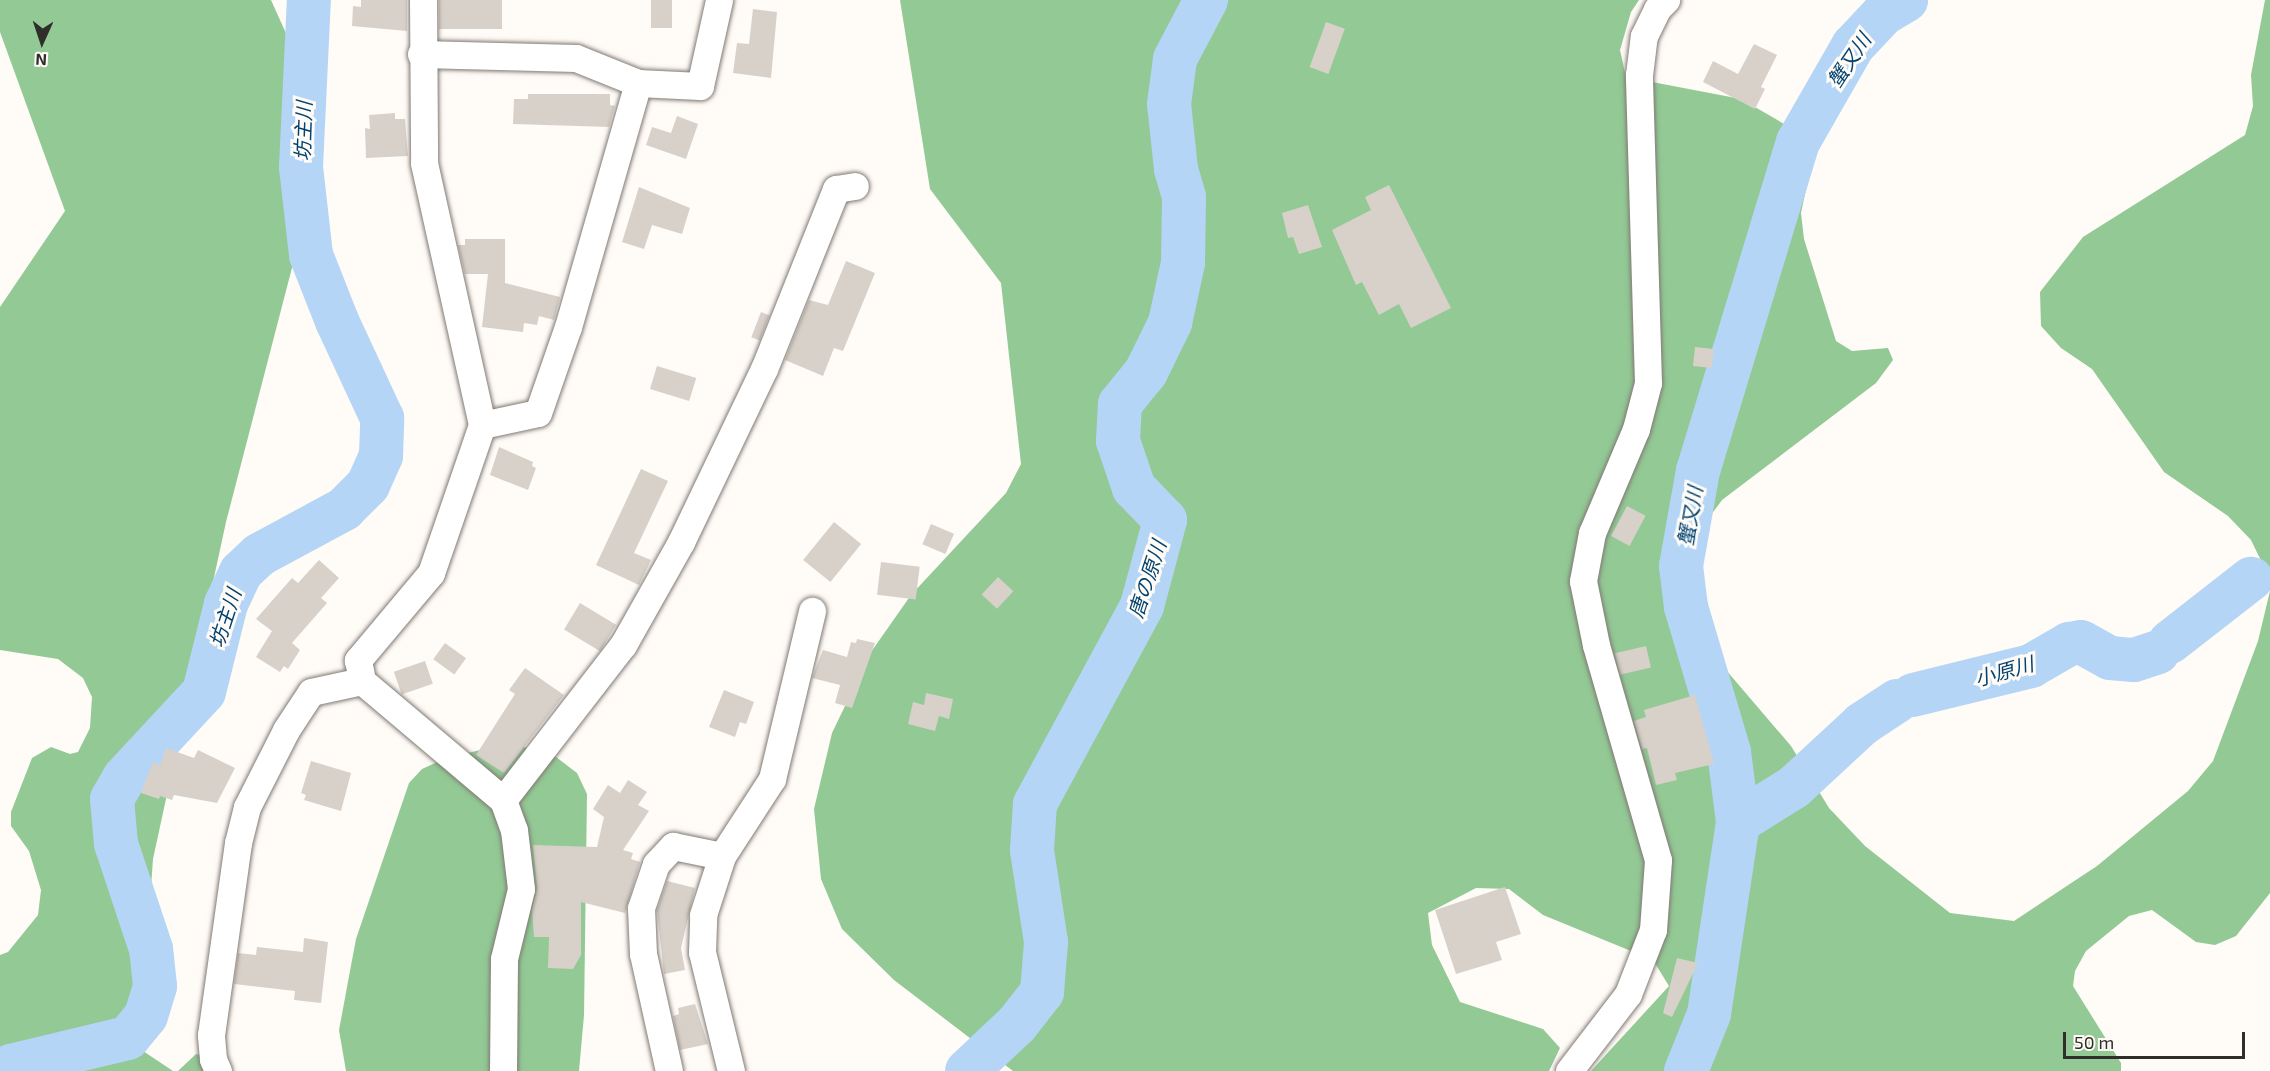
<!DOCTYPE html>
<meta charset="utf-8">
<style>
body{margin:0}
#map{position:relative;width:2270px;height:1071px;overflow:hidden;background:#fffbf7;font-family:"Exo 2","Noto Sans JP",sans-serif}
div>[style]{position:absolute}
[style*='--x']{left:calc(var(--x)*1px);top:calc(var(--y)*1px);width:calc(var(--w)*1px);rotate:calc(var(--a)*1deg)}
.forest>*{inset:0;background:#92c995}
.river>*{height:44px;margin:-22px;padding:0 22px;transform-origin:22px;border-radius:22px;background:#b4d5f5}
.building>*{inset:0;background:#d8d1ca;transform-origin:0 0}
.roads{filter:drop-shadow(0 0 2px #807a74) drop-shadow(0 0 2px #807a74)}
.minor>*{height:27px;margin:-13.5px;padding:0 13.5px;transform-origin:13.5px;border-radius:13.5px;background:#fff}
span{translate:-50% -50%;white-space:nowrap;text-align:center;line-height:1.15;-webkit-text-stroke:6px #fffbf7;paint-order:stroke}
.water-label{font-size:20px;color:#004371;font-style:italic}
.north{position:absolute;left:12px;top:12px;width:60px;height:60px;-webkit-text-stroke:4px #fffbf7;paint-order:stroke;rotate:183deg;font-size:16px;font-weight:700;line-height:24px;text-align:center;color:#302e2b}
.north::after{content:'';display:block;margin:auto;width:21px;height:27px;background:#302e2b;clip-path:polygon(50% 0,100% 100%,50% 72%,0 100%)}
.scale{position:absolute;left:2063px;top:1032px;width:182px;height:27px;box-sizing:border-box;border:3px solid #302e2b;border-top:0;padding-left:8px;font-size:18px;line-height:21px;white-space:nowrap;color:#302e2b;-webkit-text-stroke:4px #fffbf7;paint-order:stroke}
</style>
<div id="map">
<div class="forest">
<i style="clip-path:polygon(0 0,271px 0,298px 60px,306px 94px,306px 165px,294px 260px,226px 522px,153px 859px,151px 887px,165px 939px,166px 967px,153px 1022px,140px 1049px,173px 1071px,0 1071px,0 955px,8px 952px,38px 915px,41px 890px,29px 851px,11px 826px,11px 812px,32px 758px,51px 747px,70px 754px,78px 752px,90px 728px,92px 697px,83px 678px,58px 659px,0 650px,0 307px,65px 211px,0 32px)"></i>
<i style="clip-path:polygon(900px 0,1639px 0,1631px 12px,1620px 50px,1626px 77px,1741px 99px,1810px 139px,1813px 156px,1801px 213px,1804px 239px,1836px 341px,1852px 351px,1888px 348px,1893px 360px,1876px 383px,1722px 500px,1689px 545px,1687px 564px,1720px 663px,1791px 746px,1829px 808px,1865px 846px,1950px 913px,2014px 921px,2097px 866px,2188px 791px,2213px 761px,2258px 641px,2270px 591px,2270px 893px,2236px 936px,2215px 945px,2196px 942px,2152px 910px,2129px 916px,2086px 951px,2075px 971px,2073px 986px,2121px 1063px,2121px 1071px,1591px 1071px,1669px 986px,1653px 960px,1543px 915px,1509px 889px,1476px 888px,1428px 913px,1432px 945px,1460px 1002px,1543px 1029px,1560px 1048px,1549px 1071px,1013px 1071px,894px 980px,842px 929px,821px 879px,814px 809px,832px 733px,871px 652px,911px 595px,1006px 493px,1021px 464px,1001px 283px,930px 189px)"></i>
<i style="clip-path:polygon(2265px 0,2270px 0,2270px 579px,2251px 540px,2228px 516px,2164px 472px,2092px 369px,2061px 348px,2041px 326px,2040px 292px,2083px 237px,2245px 135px,2253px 106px,2251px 75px)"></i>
<i style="clip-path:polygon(524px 747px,556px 757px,577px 773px,587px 794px,584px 1015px,579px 1071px,346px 1071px,339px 1030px,356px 939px,409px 783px,422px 769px,444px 759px,488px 748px)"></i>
<i style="clip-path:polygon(196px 1054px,204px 1056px,209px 1071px,178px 1071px)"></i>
</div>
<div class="river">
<i style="--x:2170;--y:642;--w:103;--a:-37.9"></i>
<i style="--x:1913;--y:695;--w:122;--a:-13.8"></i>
<i style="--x:2031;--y:666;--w:44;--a:-30.1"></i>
<i style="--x:2069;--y:644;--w:12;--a:-9"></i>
<i style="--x:2081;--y:642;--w:33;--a:29"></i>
<i style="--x:2110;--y:658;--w:24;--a:5"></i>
<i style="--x:2134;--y:660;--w:25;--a:-18"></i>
<i style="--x:1738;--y:822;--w:66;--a:-32"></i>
<i style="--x:1794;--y:787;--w:93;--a:-42.8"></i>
<i style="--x:1862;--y:724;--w:42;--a:-33.3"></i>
<i style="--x:5;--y:1071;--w:8;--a:-40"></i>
<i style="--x:11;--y:1066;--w:120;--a:-13.5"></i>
<i style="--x:128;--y:1038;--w:28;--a:-51"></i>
<i style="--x:146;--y:1016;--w:31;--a:-73"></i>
<i style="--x:155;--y:986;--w:37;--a:-96"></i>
<i style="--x:151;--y:949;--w:111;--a:-108.4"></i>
<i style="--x:116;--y:844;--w:45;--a:-95.1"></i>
<i style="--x:112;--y:799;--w:24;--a:-60"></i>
<i style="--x:124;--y:778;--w:117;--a:-47.1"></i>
<i style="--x:204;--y:692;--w:91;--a:-76"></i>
<i style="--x:226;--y:604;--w:35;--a:-65"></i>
<i style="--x:241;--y:572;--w:25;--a:-43"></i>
<i style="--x:259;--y:555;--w:97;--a:-28.4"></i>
<i style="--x:344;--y:509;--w:34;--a:-45"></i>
<i style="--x:368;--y:485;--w:32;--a:-66"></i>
<i style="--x:381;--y:456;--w:38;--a:-88"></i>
<i style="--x:382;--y:418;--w:107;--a:-114.9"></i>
<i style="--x:337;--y:321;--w:71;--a:-111.5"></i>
<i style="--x:311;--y:255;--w:89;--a:-96.5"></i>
<i style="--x:301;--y:167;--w:167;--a:-87.3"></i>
<i style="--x:967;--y:1071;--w:69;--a:-43.2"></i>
<i style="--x:1017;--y:1024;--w:41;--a:-52"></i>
<i style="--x:1042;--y:992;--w:50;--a:-85.4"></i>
<i style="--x:1046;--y:942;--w:93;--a:-98.7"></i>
<i style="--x:1032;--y:850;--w:46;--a:-86.3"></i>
<i style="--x:1035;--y:804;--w:225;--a:-61.6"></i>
<i style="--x:1142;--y:606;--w:89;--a:-75"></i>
<i style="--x:1165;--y:520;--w:45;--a:-134.1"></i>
<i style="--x:1134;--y:488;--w:50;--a:-108.8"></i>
<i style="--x:1118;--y:441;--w:37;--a:-87"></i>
<i style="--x:1120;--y:404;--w:41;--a:-50.9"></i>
<i style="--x:1146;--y:372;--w:55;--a:-63.9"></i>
<i style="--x:1170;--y:323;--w:61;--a:-77.8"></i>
<i style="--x:1183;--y:263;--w:66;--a:-89.1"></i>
<i style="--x:1184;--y:197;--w:29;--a:-106"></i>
<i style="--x:1176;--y:169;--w:65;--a:-96.1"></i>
<i style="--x:1169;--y:104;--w:45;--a:-82.4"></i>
<i style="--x:1175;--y:59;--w:67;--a:-62.3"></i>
<i style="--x:1686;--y:1071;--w:61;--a:-68"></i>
<i style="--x:1709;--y:1014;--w:194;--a:-81.4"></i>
<i style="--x:1738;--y:822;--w:71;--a:-97.3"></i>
<i style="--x:1729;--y:752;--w:151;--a:-106.5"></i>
<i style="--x:1686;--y:607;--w:41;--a:-97"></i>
<i style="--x:1681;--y:566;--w:97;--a:-79.9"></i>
<i style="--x:1698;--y:471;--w:344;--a:-73.1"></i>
<i style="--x:1798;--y:142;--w:111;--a:-60.2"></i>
<i style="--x:1853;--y:46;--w:44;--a:-46.8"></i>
<i style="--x:1883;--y:14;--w:27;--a:-31"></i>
</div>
<div class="building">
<i style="clip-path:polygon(361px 0,407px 0,407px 31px,352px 26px,353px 6px,361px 7px)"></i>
<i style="left:439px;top:0;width:63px;height:29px"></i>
<i style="left:651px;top:0;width:21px;height:28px"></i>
<i style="clip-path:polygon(753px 9px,777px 12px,771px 78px,733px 73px,737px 43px,749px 44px)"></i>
<i style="left:1326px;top:22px;width:20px;height:48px;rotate:20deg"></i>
<i style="clip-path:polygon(1754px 44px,1777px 55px,1761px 87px,1765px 89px,1755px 109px,1703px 82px,1713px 61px,1738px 74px)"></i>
<i style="clip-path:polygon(528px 94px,610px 94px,610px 105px,615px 106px,609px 127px,513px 124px,514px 99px,528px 99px)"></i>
<i style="clip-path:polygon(395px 113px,395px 119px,405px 119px,408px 156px,366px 158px,365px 128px,370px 129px,369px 115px)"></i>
<i style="clip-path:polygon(677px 116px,698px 124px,686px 159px,646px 145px,652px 127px,671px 133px)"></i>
<i style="clip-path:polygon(1389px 185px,1451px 308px,1411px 328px,1399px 304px,1379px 315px,1362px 282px,1356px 285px,1332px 230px,1371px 210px,1365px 197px)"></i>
<i style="clip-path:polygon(639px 187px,690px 208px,682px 234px,652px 225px,644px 249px,622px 242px)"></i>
<i style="clip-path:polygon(1308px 205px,1322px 247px,1299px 254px,1293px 237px,1288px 238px,1282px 213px)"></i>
<i style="clip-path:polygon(465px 239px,505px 239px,505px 283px,560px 297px,554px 320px,539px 316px,537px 325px,524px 323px,523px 332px,482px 327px,488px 274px,465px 274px,458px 245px,465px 245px)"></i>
<i style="clip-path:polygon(846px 261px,875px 273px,843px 351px,834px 348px,823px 376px,785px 360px,809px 300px,828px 305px)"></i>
<i style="left:761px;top:312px;width:9px;height:27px;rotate:21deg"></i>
<i style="left:1695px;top:347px;width:19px;height:19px;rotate:6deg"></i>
<i style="left:657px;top:366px;width:41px;height:24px;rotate:17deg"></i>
<i style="clip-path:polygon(499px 447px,533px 462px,532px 466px,536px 468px,528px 490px,490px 475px)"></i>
<i style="clip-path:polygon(641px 469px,668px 481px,634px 553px,651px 560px,639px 585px,596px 565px)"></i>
<i style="left:1627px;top:506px;width:21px;height:34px;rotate:28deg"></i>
<i style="left:834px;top:522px;width:35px;height:49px;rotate:39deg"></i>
<i style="left:931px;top:524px;width:25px;height:22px;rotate:23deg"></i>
<i style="clip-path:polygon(319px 560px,339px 578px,321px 598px,327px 603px,292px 643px,300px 650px,288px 669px,284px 666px,280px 672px,256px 657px,272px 631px,256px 619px,292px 578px,298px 583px)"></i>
<i style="left:881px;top:562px;width:39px;height:33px;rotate:7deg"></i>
<i style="left:998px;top:577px;width:21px;height:24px;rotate:43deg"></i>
<i style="left:580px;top:603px;width:42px;height:31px;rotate:31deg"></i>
<i style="clip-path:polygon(857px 639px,875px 643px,852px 708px,835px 703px,840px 685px,812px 678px,823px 650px,847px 657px,851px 642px,856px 643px)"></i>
<i style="left:445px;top:643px;width:26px;height:20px;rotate:36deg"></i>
<i style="left:1646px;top:646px;width:22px;height:32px;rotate:77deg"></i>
<i style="left:425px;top:661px;width:24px;height:33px;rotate:71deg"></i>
<i style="clip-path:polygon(525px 668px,564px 695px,504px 773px,476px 755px,515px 694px,509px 690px)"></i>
<i style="clip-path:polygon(724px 690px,754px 702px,746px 724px,740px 722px,735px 737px,709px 727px)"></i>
<i style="clip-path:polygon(926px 693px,953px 699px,949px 719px,939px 716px,935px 731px,908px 724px,913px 702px,924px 705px)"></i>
<i style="clip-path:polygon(1695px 695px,1714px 764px,1675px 773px,1677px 780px,1656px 785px,1647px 748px,1642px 749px,1634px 721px,1646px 717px,1644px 710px)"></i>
<i style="clip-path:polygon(166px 748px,194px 758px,198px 750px,235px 768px,217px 803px,174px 795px,172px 800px,160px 796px,159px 799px,141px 793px,153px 762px,160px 765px)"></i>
<i style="clip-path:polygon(311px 761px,351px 773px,341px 811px,304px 800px,306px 795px,301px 793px)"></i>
<i style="clip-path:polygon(628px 780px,647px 792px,638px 805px,649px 811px,623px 850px,633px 853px,631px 859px,640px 862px,625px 913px,581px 902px,581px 955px,573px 969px,548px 968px,549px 937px,534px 937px,532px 910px,537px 888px,533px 845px,597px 847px,604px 817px,593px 809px,608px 785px,620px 793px)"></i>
<i style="clip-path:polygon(667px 881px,695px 888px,681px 948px,685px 970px,664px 974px,657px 910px)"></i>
<i style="clip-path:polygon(1505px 887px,1521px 934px,1496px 942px,1502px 960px,1456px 974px,1435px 910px)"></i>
<i style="clip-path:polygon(304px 938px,328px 942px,321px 1003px,294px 1000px,295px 991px,234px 984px,238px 953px,256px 955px,257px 947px,303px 952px)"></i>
<i style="clip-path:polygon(1677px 958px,1698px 963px,1672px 1017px,1663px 1013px)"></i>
<i style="clip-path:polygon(695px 1004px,708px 1044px,680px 1050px,673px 1016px,679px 1014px,678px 1008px)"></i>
</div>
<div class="roads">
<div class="minor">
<i style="--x:423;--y:0;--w:163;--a:89.6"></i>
<i style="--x:424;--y:163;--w:268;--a:77.5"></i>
<i style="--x:482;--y:425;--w:157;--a:109"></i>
<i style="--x:431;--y:573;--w:114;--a:130"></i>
<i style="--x:358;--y:660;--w:21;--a:79"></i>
<i style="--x:362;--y:681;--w:185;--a:40.2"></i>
<i style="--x:503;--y:800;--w:32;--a:70"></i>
<i style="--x:514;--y:830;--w:59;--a:83.2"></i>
<i style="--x:521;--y:889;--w:72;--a:103.7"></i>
<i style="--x:504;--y:959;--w:112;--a:90.5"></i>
<i style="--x:421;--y:54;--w:155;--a:1.5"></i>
<i style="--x:576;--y:58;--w:67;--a:22"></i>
<i style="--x:638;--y:83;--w:62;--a:2.8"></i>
<i style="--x:700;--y:86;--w:88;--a:-77.5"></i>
<i style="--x:482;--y:425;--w:57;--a:-12.1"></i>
<i style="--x:538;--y:413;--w:91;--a:-70.8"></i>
<i style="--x:568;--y:327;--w:254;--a:-74"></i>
<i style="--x:503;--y:800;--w:196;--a:-52.3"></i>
<i style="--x:623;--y:645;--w:118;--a:-60.6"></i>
<i style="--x:681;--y:542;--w:192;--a:-64.4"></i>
<i style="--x:764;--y:369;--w:194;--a:-68.2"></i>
<i style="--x:836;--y:189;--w:19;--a:-9"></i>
<i style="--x:218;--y:1071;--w:13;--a:-113"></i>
<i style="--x:213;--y:1059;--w:24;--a:-95"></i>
<i style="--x:211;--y:1035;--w:194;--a:-82"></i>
<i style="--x:238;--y:843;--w:37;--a:-76"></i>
<i style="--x:247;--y:807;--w:86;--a:-63.1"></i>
<i style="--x:286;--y:730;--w:45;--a:-56.7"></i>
<i style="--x:311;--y:692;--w:52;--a:-12.2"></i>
<i style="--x:669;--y:1071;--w:120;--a:-102.5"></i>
<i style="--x:643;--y:954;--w:46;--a:-92.5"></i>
<i style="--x:641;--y:908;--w:46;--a:-71.2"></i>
<i style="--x:656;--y:864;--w:25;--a:-47"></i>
<i style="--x:673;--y:846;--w:50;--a:11.5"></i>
<i style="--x:731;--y:1071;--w:122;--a:-103.7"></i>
<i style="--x:702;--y:952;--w:37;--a:-88"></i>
<i style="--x:703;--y:915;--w:62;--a:-72.1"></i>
<i style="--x:722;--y:856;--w:92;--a:-57"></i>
<i style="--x:772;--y:779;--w:173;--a:-76.6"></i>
<i style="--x:1569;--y:1071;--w:97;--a:-52.5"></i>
<i style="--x:1628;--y:994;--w:69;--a:-68.7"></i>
<i style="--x:1653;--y:930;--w:70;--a:-85.9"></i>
<i style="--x:1658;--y:860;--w:224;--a:-106.1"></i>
<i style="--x:1596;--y:645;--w:65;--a:-101.5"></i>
<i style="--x:1583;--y:581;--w:49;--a:-79.4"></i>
<i style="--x:1592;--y:533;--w:113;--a:-67.1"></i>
<i style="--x:1636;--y:429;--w:48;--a:-75.4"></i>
<i style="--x:1648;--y:383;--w:308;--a:-91.7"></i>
<i style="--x:1639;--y:75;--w:39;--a:-83"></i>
<i style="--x:1644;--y:36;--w:30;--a:-64"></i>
<i style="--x:1657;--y:9;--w:13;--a:-45"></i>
</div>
</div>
<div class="water-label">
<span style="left:1849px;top:60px;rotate:-56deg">蟹又川</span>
<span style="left:303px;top:131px;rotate:-88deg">坊主川</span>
<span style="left:1690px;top:516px;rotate:-80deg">蟹又川</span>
<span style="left:1147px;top:579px;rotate:-72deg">唐の原川</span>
<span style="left:225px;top:618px;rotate:-72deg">坊主川</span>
<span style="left:2004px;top:671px;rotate:-16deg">小原川</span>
</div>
<div class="north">N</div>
<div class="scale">50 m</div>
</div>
